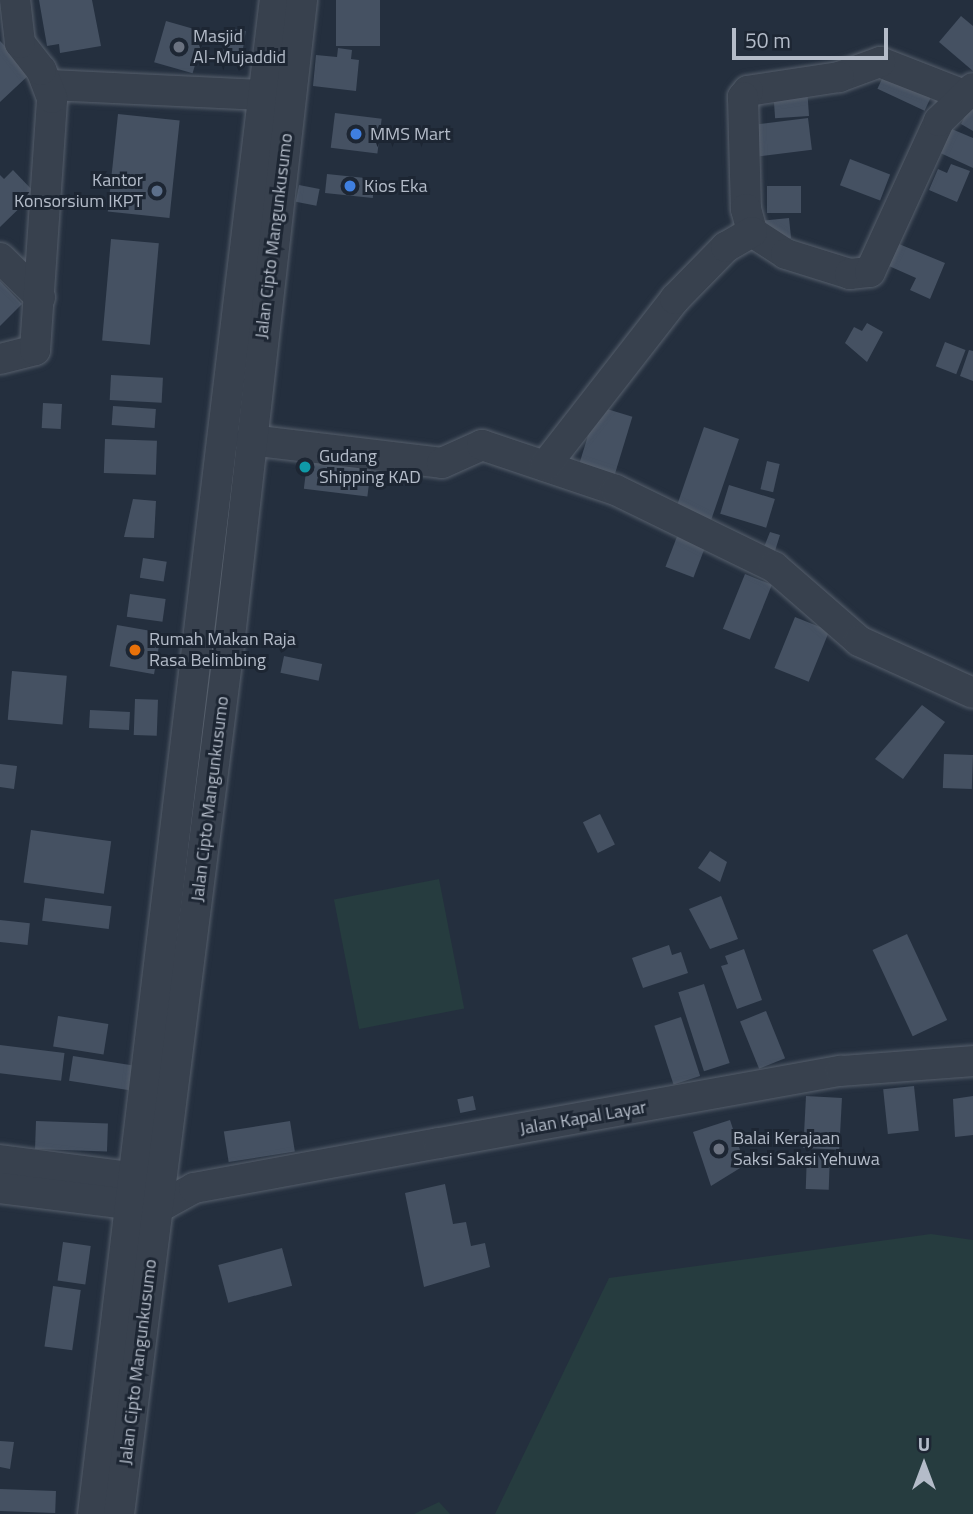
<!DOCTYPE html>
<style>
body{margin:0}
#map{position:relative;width:973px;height:1514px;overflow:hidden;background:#242f3e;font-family:"Titillium Web",sans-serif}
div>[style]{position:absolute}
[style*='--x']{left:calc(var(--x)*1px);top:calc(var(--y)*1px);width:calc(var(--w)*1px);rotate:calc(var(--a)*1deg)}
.green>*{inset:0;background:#263c3f;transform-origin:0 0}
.building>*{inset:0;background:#455162;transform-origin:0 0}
.roads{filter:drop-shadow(0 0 2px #565f6c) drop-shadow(0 0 2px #565f6c)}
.minor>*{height:30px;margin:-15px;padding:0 15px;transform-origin:15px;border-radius:15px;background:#38414e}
.dots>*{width:19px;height:19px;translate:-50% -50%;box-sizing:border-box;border:4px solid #1d2633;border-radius:50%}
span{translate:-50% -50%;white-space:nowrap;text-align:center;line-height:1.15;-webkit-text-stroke:6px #1d2633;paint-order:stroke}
.poi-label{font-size:18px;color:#b4bcc9}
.left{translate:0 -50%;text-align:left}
.right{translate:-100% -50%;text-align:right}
.street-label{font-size:18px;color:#b4bcc9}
.north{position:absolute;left:889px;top:1430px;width:70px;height:70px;-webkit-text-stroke:5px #1d2633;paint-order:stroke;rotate:0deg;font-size:19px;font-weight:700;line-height:28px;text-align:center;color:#b4bcc9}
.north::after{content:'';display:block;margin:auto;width:24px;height:32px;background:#b4bcc9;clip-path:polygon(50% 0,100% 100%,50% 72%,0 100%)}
.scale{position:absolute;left:732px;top:28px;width:156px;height:32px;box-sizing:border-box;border:4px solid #b4bcc9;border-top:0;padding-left:9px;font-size:21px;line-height:24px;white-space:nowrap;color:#b4bcc9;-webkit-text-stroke:5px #1d2633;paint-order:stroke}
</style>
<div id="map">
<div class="green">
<i style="left:439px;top:879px;width:132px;height:107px;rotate:79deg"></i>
<i style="clip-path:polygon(931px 1234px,973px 1240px,973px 1514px,495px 1514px,609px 1278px)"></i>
<i style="clip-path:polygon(439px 1502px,450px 1514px,414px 1514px)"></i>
</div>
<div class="building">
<i style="clip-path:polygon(39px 0,92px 0,101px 46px,60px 53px,59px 44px,47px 46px)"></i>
<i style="left:336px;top:0;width:44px;height:46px"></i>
<i style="clip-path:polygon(961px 16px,973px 26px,973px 71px,939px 42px)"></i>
<i style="left:166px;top:21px;width:40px;height:43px;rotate:16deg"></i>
<i style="left:227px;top:28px;width:19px;height:32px;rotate:9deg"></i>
<i style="clip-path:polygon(0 41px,31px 73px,0 102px)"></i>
<i style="clip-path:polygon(338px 48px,352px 50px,351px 59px,359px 60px,356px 91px,313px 86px,316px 55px,337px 57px)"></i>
<i style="left:888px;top:66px;width:52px;height:25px;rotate:25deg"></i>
<i style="left:807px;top:87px;width:29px;height:34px;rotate:86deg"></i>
<i style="clip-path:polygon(973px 100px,973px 131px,961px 124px)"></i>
<i style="left:335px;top:113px;width:47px;height:35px;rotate:7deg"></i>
<i style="left:118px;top:114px;width:62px;height:98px;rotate:6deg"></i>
<i style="left:808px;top:118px;width:32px;height:61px;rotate:83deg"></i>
<i style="clip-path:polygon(947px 127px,973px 138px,973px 168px,936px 151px)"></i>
<i style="left:850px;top:159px;width:43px;height:28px;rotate:21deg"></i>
<i style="clip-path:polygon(951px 164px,970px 171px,957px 202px,929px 190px,938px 169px,947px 173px)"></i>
<i style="clip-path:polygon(13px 170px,35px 193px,0 227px,0 175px,4px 179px)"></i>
<i style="left:327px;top:174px;width:48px;height:19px;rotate:6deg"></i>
<i style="left:299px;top:185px;width:21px;height:17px;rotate:11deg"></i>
<i style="left:767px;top:186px;width:34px;height:27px"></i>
<i style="left:789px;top:218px;width:20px;height:30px;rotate:84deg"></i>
<i style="left:111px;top:239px;width:48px;height:102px;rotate:5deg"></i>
<i style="clip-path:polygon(899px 244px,945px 263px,930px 299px,910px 290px,916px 278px,889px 266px)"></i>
<i style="clip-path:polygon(0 281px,22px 304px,0 326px)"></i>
<i style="clip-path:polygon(867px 323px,883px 332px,867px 362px,845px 343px,854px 327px,862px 331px)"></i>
<i style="left:945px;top:342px;width:22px;height:26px;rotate:21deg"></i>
<i style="clip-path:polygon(969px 350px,973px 351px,973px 381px,960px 376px)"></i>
<i style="left:111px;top:375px;width:52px;height:25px;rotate:3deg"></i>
<i style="left:43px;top:403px;width:19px;height:25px;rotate:3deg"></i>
<i style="left:113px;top:406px;width:43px;height:19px;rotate:4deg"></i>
<i style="left:597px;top:406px;width:37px;height:64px;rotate:17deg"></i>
<i style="left:704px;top:427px;width:37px;height:88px;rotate:19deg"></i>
<i style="left:105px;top:439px;width:52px;height:34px;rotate:2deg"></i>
<i style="left:308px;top:455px;width:64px;height:34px;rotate:7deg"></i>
<i style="left:767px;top:461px;width:13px;height:29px;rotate:13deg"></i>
<i style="left:729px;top:485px;width:48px;height:30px;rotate:17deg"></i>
<i style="clip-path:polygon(133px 499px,156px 501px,154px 538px,124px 537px)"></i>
<i style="clip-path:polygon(770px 532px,780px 535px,775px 551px,764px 547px)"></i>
<i style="left:678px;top:534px;width:30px;height:35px;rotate:21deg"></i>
<i style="left:143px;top:558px;width:24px;height:20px;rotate:9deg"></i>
<i style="left:745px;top:574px;width:29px;height:59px;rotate:22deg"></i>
<i style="left:130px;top:594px;width:36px;height:23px;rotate:8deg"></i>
<i style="left:795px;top:617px;width:37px;height:55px;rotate:22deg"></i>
<i style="left:117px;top:625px;width:45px;height:42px;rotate:10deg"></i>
<i style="left:284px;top:656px;width:39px;height:17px;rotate:12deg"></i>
<i style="left:12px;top:671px;width:55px;height:49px;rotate:5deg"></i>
<i style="left:135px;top:699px;width:23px;height:36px;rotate:2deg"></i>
<i style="clip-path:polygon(922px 705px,945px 722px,903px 779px,875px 759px)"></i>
<i style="left:90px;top:710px;width:40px;height:18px;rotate:3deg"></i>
<i style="left:944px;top:754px;width:29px;height:34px;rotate:2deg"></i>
<i style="clip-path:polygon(0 764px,17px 766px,14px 789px,0 787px)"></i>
<i style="left:600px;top:814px;width:34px;height:19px;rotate:64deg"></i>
<i style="left:31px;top:830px;width:81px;height:53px;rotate:8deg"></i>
<i style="clip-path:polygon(710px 851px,727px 862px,720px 882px,698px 868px)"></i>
<i style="clip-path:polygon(721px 896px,738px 939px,710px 949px,689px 909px)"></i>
<i style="left:45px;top:898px;width:67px;height:23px;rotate:7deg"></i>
<i style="left:0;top:920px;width:30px;height:22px;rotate:6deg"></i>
<i style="left:907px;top:934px;width:95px;height:38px;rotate:65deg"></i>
<i style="clip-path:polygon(669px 945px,672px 955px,681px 952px,688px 973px,643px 988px,632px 958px)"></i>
<i style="clip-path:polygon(744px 949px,762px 1000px,737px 1009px,721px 966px,728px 964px,725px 956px)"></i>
<i style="left:704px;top:984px;width:83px;height:27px;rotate:72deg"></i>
<i style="left:766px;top:1011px;width:51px;height:28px;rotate:68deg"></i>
<i style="left:58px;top:1016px;width:51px;height:31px;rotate:9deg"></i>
<i style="left:681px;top:1017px;width:62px;height:28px;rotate:72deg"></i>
<i style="left:0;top:1045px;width:65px;height:28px;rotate:7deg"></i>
<i style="left:73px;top:1056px;width:61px;height:25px;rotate:9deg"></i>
<i style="left:914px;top:1086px;width:45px;height:31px;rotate:84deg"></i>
<i style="left:473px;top:1096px;width:14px;height:16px;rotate:78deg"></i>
<i style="left:806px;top:1096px;width:36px;height:52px;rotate:3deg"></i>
<i style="clip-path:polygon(973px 1096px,973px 1135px,955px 1137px,953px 1099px)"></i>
<i style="clip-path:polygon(730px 1120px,745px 1165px,711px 1186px,693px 1132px)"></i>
<i style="left:36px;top:1121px;width:72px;height:28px;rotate:2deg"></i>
<i style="left:290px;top:1121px;width:31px;height:67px;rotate:81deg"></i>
<i style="left:807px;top:1153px;width:23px;height:36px;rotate:2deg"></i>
<i style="clip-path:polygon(445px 1184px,453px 1224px,466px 1222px,471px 1246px,485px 1243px,490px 1267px,424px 1287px,405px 1193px)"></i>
<i style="left:63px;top:1242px;width:28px;height:39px;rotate:8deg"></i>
<i style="left:282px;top:1248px;width:39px;height:66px;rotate:75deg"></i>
<i style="left:53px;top:1286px;width:28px;height:61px;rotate:8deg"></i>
<i style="clip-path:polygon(0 1441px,14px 1442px,10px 1469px,0 1467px)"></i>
<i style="left:0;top:1489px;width:56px;height:22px;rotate:2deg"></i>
</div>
<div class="roads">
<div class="minor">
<i style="--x:49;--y:85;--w:214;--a:2.7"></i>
<i style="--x:964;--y:95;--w:90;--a:-158.6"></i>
<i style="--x:880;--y:62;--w:44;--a:159.9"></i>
<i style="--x:839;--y:77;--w:92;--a:171.3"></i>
<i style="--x:748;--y:91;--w:8;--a:130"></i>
<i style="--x:743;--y:97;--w:112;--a:88.5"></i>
<i style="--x:746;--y:209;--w:24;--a:75"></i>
<i style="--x:752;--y:232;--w:40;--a:32.9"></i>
<i style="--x:786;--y:254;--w:67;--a:17.4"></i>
<i style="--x:850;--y:274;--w:20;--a:-6"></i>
<i style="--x:870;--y:272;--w:166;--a:-65.4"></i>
<i style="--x:939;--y:121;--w:47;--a:-44.1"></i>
<i style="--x:0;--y:258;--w:56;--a:44.3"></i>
<i style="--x:0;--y:359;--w:36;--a:-14"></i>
<i style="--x:35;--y:350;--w:253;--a:-86.1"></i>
<i style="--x:52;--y:98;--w:30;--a:-111"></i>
<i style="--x:41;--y:70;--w:34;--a:-128"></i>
<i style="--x:20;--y:43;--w:43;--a:-96.6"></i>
<i style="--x:250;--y:440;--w:193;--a:6.8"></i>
<i style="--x:442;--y:463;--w:44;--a:-24.2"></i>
<i style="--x:482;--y:445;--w:141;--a:18.6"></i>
<i style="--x:616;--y:490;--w:176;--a:26"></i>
<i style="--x:774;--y:567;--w:113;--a:41"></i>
<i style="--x:859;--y:641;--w:125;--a:24.5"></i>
<i style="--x:545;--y:466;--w:212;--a:-52.1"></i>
<i style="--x:675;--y:299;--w:73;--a:-45.6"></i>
<i style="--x:726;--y:247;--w:30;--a:-30"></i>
<i style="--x:0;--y:1160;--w:153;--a:7.5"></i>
<i style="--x:0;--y:1188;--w:159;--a:7.2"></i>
<i style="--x:158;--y:1208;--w:41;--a:-29.1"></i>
<i style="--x:194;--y:1188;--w:249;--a:-10.4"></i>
<i style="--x:439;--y:1143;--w:408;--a:-10.2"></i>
<i style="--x:841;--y:1071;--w:132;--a:-4.3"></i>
<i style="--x:93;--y:1514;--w:1525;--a:-83.15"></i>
<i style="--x:119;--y:1514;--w:867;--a:-82.78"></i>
<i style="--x:228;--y:654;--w:658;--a:-83.54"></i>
</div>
</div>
<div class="dots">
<i style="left:179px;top:47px;background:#6b7280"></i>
<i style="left:356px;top:134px;background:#3f7fe0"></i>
<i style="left:350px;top:186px;background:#3f7fe0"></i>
<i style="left:157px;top:191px;background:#5c6f8a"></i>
<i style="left:305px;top:467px;background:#0f9aa8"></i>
<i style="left:135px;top:650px;background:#e8710a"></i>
<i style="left:719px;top:1149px;background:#6b7280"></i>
</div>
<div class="poi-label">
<span class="left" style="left:193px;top:47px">Masjid<br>Al-Mujaddid</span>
<span class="left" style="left:370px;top:134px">MMS Mart</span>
<span class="right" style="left:143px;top:191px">Kantor<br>Konsorsium IKPT</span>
<span class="left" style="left:364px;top:186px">Kios Eka</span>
<span class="left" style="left:319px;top:467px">Gudang<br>Shipping KAD</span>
<span class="left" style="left:149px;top:650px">Rumah Makan Raja<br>Rasa Belimbing</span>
<span class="left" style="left:733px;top:1149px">Balai Kerajaan<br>Saksi Saksi Yehuwa</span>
</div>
<div class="street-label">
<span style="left:274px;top:236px;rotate:-83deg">Jalan Cipto Mangunkusumo</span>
<span style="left:210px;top:799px;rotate:-83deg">Jalan Cipto Mangunkusumo</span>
<span style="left:583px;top:1118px;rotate:-10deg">Jalan Kapal Layar</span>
<span style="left:138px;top:1362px;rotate:-83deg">Jalan Cipto Mangunkusumo</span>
</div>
<div class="north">U</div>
<div class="scale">50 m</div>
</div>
